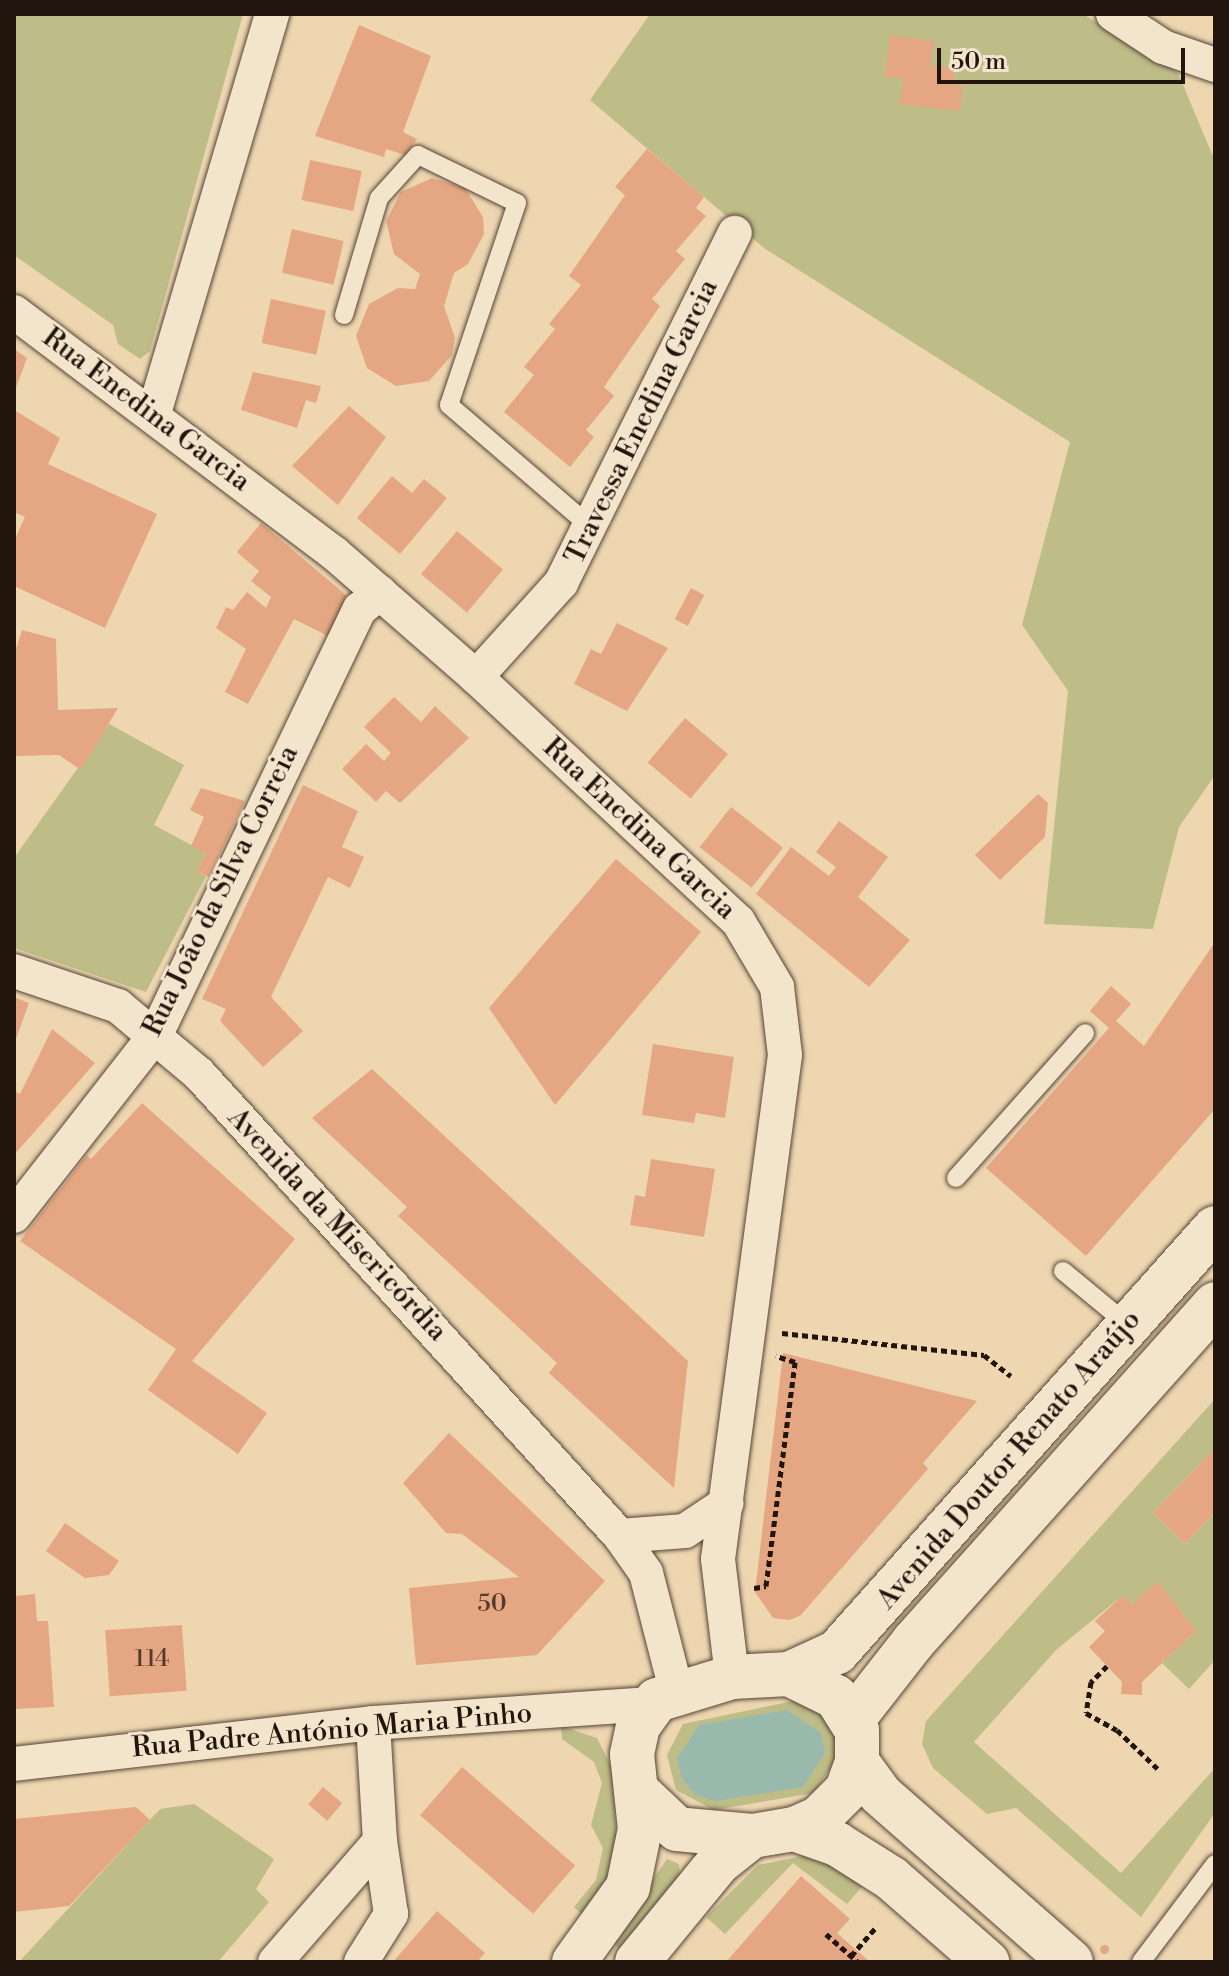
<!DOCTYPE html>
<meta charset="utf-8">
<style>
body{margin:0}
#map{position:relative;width:1229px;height:1976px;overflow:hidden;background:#edd6b0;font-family:"Libre Bodoni",serif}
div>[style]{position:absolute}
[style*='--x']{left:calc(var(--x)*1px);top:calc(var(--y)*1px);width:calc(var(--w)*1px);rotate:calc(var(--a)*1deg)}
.green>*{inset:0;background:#bebc87}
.water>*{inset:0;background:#99b9ad}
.building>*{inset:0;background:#e5a783;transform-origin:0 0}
.round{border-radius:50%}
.path>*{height:5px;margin-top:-2.5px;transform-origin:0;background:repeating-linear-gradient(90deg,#22150e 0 6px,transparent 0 10px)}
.roads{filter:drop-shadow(0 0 2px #554536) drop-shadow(0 0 2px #554536)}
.lane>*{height:18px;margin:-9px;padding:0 9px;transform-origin:9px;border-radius:9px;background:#f3e4cc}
.street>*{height:34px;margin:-17px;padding:0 17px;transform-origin:17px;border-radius:17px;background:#f3e4cc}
.secondary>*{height:44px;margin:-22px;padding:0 22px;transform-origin:22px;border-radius:22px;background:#f3e4cc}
span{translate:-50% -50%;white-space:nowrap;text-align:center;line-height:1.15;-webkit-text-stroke:6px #f3e4cc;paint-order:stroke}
.number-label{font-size:24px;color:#533a2b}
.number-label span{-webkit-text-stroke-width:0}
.street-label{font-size:28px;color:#22150e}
.frame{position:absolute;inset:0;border:16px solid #22150e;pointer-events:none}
.scale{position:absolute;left:937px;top:48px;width:248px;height:36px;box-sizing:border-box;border:4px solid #22150e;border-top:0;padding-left:10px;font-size:24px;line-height:28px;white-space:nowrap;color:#22150e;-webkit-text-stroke:6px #f3e4cc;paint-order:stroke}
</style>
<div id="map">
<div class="green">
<i style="clip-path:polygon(14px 14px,243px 14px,150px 351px,140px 359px,118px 344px,113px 325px,14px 255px)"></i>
<i style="clip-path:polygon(650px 14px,1083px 14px,1178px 73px,1215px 161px,1215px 775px,1179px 827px,1153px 929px,1044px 924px,1068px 691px,1022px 625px,1070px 442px,764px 248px,590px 100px)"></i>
<i style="clip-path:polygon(109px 724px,184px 765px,154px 825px,206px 853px,197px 872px,206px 876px,146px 992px,14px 948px,14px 858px)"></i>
<i style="clip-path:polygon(1215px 1399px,1215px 1448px,1153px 1513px,1185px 1544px,1215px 1512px,1215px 1660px,1189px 1689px,1162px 1663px,1196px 1631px,1157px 1582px,1132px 1605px,1122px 1596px,1056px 1650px,974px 1742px,1121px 1873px,1215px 1768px,1215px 1813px,1141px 1917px,1016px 1808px,987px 1814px,933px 1768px,922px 1744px,926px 1721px)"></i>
<i style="clip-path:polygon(793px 1701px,819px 1712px,836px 1735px,835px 1761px,814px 1793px,714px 1810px,676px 1790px,667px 1755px,683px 1724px)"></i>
<i style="clip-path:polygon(561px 1726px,597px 1738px,611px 1766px,618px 1853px,607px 1889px,585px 1917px,574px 1907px,596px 1880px,603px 1848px,591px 1825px,602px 1783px,594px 1762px,562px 1739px)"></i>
<i style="clip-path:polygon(194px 1804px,274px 1859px,256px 1889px,269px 1902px,218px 1962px,19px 1962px,160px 1809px)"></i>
<i style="clip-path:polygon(812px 1854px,866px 1882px,847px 1904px,793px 1863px,725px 1934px,706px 1917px,758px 1865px)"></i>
<i style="clip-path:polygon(667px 1859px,679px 1864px,680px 1879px,623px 1952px,611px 1941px)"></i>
</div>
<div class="water">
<i style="clip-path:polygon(787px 1710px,821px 1733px,825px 1753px,803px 1787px,715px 1801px,695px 1795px,682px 1779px,677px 1759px,699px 1725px)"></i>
</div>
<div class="building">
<i style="clip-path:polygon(359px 25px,431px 56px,403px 132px,417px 139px,405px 155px,386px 149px,384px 157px,315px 136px)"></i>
<i style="clip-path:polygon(890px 35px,934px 41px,931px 66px,955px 69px,953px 85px,963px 86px,960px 111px,900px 104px,903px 78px,885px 77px)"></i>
<i style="clip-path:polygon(647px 149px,704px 197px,696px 208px,706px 216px,676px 251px,685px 259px,652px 299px,660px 306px,604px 387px,614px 396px,586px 430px,594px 437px,570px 467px,504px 412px,534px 375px,524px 367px,555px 329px,549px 324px,581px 285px,569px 276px,625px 195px,615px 187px)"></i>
<i style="left:310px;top:160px;width:53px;height:41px;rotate:12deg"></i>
<i style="clip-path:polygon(432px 178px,465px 188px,483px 217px,484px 234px,468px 264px,454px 273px,444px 306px,455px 338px,452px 355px,429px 381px,396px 386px,367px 368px,356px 336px,369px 304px,398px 288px,415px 289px,420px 274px,394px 254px,386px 221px,401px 192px)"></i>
<i style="left:292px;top:229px;width:53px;height:45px;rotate:13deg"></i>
<i style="left:271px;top:299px;width:56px;height:45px;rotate:12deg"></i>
<i style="clip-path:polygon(14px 349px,27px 358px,14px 393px)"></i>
<i style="clip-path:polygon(253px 372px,321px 386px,316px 403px,306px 400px,297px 428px,241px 410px)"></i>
<i style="clip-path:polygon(349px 406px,386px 437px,338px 505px,292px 466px)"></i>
<i style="clip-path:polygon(14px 410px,60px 438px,48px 464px,157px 514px,105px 628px,14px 586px,14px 541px,25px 517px,14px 512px)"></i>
<i style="clip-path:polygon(392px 476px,412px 493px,424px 479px,447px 498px,400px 554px,357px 518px)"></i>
<i style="clip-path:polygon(261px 523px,347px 596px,328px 636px,294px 619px,248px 704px,225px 692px,246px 649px,216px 628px,226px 607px,233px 610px,247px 592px,266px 608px,271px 597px,251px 581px,259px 571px,237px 552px)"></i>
<i style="left:457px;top:531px;width:60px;height:56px;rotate:40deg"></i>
<i style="left:691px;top:588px;width:15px;height:35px;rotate:28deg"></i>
<i style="clip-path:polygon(617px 623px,668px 648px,627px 711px,574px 684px,591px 649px,601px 654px)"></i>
<i style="clip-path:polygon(22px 630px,56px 639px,58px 710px,118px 708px,81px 770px,59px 755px,14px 756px,14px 655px)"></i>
<i style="clip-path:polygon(394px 697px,421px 722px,435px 706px,469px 738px,400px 803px,386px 791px,376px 802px,342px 769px,366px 744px,384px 761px,391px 753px,364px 727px)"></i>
<i style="left:685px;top:718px;width:56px;height:58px;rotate:40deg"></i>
<i style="clip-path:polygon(303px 785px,358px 811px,342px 847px,364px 857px,350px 888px,328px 877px,271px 997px,303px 1031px,263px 1067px,220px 1021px,226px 1009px,202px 999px)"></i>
<i style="clip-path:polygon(201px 788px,245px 801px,209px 877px,197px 872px,206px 853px,191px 846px,204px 817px,190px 810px)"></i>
<i style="clip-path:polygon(1038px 794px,1048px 803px,1045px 837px,1000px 880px,975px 855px)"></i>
<i style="left:731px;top:807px;width:66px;height:51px;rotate:38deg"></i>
<i style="clip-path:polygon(839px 821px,888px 857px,858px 897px,910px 940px,869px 987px,756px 894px,791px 847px,829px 876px,836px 867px,816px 852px)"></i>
<i style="clip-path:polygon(616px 859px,701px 932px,555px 1105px,489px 1008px)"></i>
<i style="clip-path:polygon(1215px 942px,1215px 1109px,1086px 1256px,986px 1168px,1109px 1028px,1090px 1011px,1111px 986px,1131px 1004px,1116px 1021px,1144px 1046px)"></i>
<i style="clip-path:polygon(14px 997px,29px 1003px,14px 1044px)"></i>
<i style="clip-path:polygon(52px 1029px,95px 1063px,14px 1155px,14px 1091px,20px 1094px)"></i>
<i style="clip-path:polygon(653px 1044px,734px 1057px,725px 1118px,696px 1113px,694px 1123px,642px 1115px)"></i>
<i style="clip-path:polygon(372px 1069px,688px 1361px,674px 1488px,549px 1373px,557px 1363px,398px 1216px,407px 1207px,312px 1118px)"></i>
<i style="clip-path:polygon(142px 1103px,295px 1239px,192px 1361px,267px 1413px,238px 1454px,148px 1390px,176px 1349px,20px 1241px,87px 1155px,91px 1159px)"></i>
<i style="clip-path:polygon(651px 1159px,715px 1169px,704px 1237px,630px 1225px,635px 1195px,645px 1197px)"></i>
<i style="clip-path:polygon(783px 1353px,977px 1401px,923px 1463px,928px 1469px,800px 1616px,789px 1620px,773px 1618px,755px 1592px)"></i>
<i style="clip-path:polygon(449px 1433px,605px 1581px,537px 1655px,416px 1665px,409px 1588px,519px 1577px,462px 1534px,446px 1533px,403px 1483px)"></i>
<i style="clip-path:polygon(1215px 1448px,1215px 1512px,1185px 1544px,1153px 1513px)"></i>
<i style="clip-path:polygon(65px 1523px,119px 1561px,109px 1575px,85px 1578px,46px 1551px)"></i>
<i style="clip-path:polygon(1157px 1581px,1196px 1631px,1142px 1682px,1142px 1695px,1121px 1694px,1122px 1682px,1089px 1647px,1105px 1631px,1095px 1621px,1123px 1595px,1132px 1605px)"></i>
<i style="clip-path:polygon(35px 1594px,37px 1621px,48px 1621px,54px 1707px,14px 1709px,14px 1596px)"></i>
<i style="left:182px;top:1625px;width:66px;height:77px;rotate:86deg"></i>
<i style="left:462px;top:1767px;width:150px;height:64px;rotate:41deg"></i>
<i style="left:323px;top:1787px;width:25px;height:23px;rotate:40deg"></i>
<i style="clip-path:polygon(136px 1807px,150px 1820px,69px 1906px,14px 1912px,14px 1819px)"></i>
<i style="clip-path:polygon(801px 1876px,850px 1919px,837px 1933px,870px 1962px,726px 1962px)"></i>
<i style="clip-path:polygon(437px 1911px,485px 1953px,477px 1962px,393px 1962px)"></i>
<i class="round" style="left:1099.5px;top:1944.5px;width:9px;height:9px"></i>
</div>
<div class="path">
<i style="--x:782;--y:1333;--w:203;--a:6.2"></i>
<i style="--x:984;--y:1355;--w:34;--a:38"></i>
<i style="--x:754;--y:1588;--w:12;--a:-9"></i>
<i style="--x:766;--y:1586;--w:226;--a:-82.6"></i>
<i style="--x:795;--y:1362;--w:20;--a:-162"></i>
<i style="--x:1107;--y:1666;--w:23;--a:135"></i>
<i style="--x:1091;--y:1682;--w:31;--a:99"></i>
<i style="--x:1086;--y:1713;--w:35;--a:29"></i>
<i style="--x:1117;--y:1730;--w:58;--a:43.6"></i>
<i style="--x:826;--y:1934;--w:43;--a:41.2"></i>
<i style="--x:851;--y:1956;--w:38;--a:-49"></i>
</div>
<div class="roads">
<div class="lane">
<i style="--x:344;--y:315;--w:122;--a:-73.3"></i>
<i style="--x:379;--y:198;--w:58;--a:-47.8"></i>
<i style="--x:418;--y:155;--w:110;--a:25.9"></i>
<i style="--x:517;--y:203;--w:213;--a:108.6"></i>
<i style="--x:449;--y:405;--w:189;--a:40.7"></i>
<i style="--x:956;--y:1178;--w:194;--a:-48.3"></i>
<i style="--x:1063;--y:1271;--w:83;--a:39.6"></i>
<i style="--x:1141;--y:1962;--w:123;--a:-52.9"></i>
</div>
<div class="street">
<i style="--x:1113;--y:14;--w:60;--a:33.4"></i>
<i style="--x:1163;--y:47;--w:55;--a:19.1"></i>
<i style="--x:14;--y:312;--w:401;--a:37"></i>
<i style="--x:334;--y:553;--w:189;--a:41.1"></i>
<i style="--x:476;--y:677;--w:358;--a:43"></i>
<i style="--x:738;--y:921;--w:77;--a:59.4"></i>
<i style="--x:777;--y:987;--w:68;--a:83.3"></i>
<i style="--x:785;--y:1055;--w:508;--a:97.57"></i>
<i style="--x:718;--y:1559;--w:119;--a:83.2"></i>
<i style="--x:154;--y:413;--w:416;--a:-73.5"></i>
<i style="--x:476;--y:677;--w:127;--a:-47.9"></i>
<i style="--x:561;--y:583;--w:391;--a:-63.6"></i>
<i style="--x:14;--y:971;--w:110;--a:18.6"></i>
<i style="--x:118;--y:1006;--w:106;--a:40"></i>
<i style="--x:199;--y:1074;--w:625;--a:47.66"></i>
<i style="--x:620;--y:1536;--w:45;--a:54.9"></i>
<i style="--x:646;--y:1573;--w:121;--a:75.6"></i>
<i style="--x:14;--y:1216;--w:231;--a:-52"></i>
<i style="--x:156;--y:1034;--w:471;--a:-64.4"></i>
<i style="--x:360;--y:609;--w:26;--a:-39"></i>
<i style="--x:620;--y:1536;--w:65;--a:-4.4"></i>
<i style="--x:685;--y:1531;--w:50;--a:-33.7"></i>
<i style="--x:14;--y:1764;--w:361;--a:-6.5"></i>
<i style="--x:373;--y:1723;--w:280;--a:-3.9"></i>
<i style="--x:275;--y:1962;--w:160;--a:-49"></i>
<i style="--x:380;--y:1841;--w:118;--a:-93.4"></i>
<i style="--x:361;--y:1962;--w:57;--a:-58"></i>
<i style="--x:391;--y:1914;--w:74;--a:-98.6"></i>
</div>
<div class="secondary">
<i style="--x:789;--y:1674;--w:53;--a:-24.6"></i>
<i style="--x:837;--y:1652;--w:568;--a:-48.28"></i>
<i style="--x:853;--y:1719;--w:99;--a:-52"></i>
<i style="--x:914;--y:1641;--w:452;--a:-48.2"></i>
<i style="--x:857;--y:1762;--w:39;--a:54"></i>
<i style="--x:880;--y:1794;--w:254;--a:41.3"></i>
<i style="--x:794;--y:1829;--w:46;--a:19.2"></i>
<i style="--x:837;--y:1844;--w:64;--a:32.2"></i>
<i style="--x:891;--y:1878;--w:128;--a:41.2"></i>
<i style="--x:574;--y:1962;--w:92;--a:-54.2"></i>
<i style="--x:628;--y:1887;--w:59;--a:-78.3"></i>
<i style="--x:640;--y:1829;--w:75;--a:-96.1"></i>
<i style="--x:632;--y:1754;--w:29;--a:-78"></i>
<i style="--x:638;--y:1726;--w:32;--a:-54"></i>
<i style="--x:657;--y:1700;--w:78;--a:-17"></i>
<i style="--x:732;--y:1677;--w:57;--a:-3"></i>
<i style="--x:789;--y:1674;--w:52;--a:26.1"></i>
<i style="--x:836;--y:1697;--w:39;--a:58"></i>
<i style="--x:857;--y:1730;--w:32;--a:90"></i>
<i style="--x:857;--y:1762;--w:30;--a:110"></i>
<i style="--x:847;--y:1790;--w:40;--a:135"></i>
<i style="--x:819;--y:1818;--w:27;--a:156"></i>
<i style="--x:794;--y:1829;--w:43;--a:170.5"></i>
<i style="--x:752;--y:1836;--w:75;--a:-174.7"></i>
<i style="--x:677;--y:1829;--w:55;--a:-136.5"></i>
<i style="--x:637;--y:1962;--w:128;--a:-50.7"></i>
<i style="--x:718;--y:1863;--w:43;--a:-38.5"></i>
</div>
</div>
<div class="number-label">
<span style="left:492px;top:1605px">50</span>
<span style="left:152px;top:1660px">114</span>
</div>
<div class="street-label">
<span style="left:146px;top:410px;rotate:37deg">Rua Enedina Garcia</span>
<span style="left:642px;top:422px;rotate:-64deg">Travessa Enedina Garcia</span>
<span style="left:639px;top:829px;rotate:43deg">Rua Enedina Garcia</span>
<span style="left:221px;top:891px;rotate:-64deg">Rua João da Silva Correia</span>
<span style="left:337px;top:1225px;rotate:47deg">Avenida da Misericórdia</span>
<span style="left:1009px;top:1460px;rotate:-49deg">Avenida Doutor Renato Araújo</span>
<span style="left:332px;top:1731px;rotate:-5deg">Rua Padre António Maria Pinho</span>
</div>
<div class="frame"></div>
<div class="scale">50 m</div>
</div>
